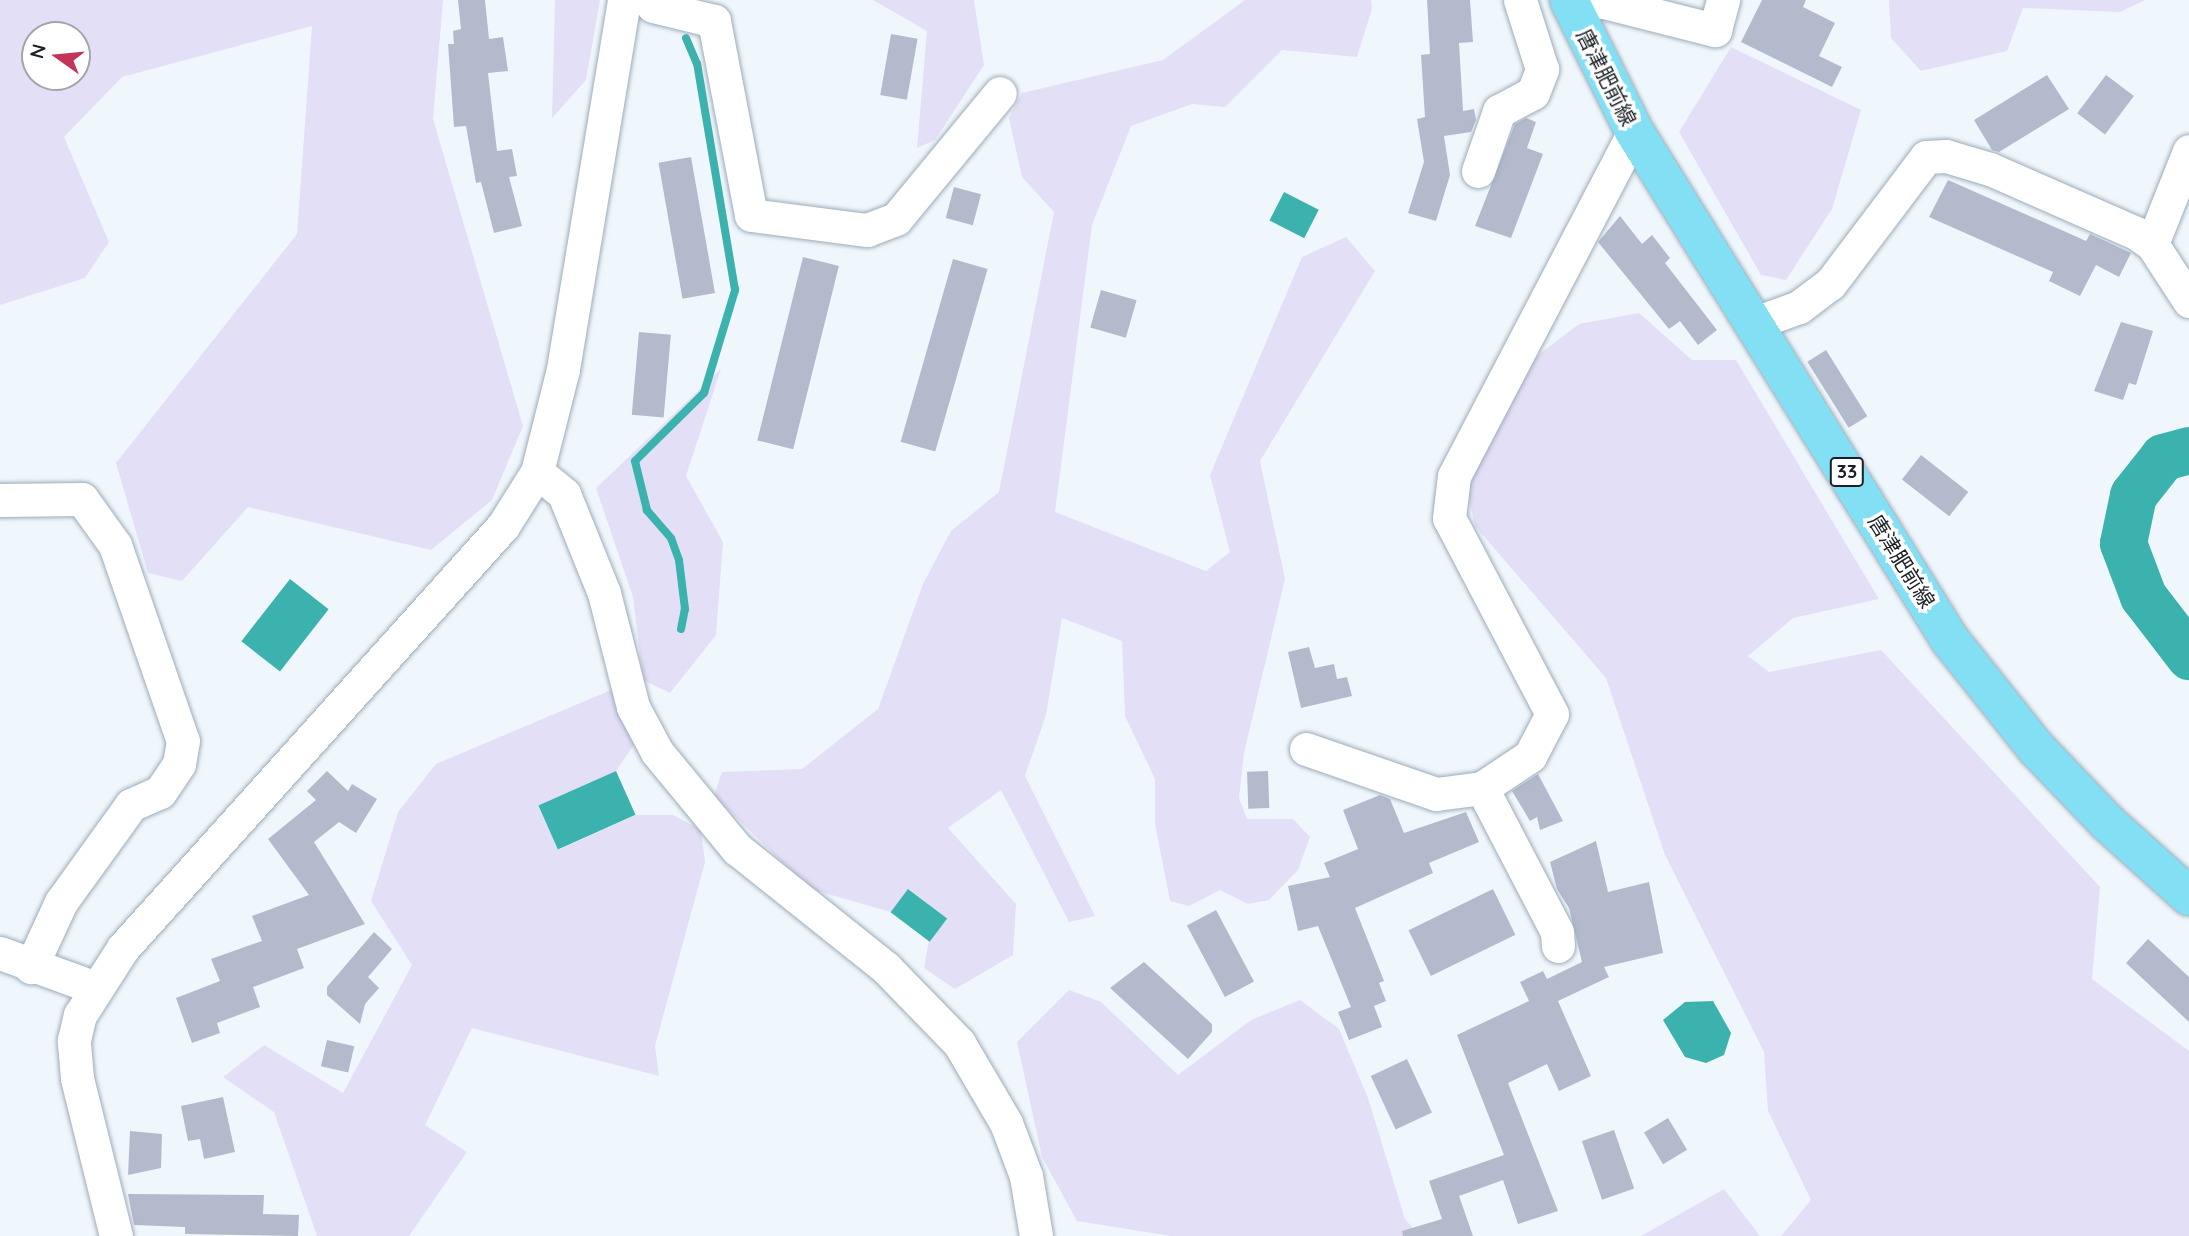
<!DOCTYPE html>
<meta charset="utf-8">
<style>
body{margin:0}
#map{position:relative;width:2189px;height:1236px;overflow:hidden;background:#f0f7fc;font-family:Quicksand,"Noto Sans JP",sans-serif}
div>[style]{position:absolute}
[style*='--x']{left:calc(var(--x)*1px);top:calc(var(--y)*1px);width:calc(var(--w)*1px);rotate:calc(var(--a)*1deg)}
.green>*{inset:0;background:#e3dff6}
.water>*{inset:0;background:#3cb2af;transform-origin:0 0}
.stream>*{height:8px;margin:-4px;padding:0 4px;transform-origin:4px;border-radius:4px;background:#3cb2af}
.river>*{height:47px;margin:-23.5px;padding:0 23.5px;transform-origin:23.5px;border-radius:23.5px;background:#3cb2af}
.building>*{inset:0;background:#b3bacc;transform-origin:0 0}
.roads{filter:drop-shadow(0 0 2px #9cacba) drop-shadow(0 0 2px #9cacba)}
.minor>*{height:33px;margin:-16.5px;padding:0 16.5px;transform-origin:16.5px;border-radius:16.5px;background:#fff}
.major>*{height:38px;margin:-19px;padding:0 19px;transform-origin:19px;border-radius:19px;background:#82dff4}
span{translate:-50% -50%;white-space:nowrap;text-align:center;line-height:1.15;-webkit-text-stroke:7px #fff;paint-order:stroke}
.shield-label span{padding:2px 5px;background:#fff;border:2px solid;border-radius:5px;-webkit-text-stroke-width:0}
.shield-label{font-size:19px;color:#1a2025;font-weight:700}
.street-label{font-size:21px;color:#1a2025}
.north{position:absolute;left:21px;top:21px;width:70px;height:70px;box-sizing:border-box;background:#fff;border:2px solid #a3a6a8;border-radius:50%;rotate:285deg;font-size:19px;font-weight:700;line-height:28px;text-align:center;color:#1a2025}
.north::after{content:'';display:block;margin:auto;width:24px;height:32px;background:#c3345d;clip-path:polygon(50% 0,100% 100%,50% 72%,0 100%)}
</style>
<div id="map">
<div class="green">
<i style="clip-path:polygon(evenodd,0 0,443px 0,433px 119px,523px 426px,492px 500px,431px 550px,248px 507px,182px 581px,148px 573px,116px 463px,297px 234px,312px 26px,122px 77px,64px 137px,109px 242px,85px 278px,0 305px,0 0,35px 35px,77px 35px,77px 77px,35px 77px,35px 35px)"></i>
<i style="clip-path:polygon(555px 0,600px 0,586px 80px,552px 118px)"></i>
<i style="clip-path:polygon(873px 0,974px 0,984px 65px,935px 140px,917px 148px,927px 31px)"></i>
<i style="clip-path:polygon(1245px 0,1371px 0,1372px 9px,1357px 57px,1282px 50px,1225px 107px,1192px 104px,1131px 126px,1092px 225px,1055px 512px,1206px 571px,1230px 552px,1210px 475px,1302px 257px,1346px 237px,1375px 271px,1260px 461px,1285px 579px,1244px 753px,1239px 798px,1247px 819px,1293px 819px,1310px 837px,1298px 870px,1269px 900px,1248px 904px,1220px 890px,1189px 906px,1170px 901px,1155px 824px,1155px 779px,1125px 716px,1122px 641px,1062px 618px,1046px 715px,1025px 776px,1095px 916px,1069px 922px,1001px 790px,948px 828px,1016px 904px,1013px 955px,955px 989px,924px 968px,929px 940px,946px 918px,909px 889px,891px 912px,810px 889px,714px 796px,722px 772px,802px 769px,878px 709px,923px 584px,951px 531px,999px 492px,1054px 212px,1022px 177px,1009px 118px,1022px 93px,1163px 60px)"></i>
<i style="clip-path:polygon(1889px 0,2145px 0,2120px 12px,2023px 8px,2007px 51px,1921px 71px,1891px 38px)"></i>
<i style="clip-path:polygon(1731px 47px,1861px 110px,1832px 209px,1786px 280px,1761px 275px,1679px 132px)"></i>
<i style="clip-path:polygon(1639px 313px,1692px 360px,1736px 360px,1879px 599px,1793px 618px,1748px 656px,1769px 672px,1881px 650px,2100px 887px,2092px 979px,2189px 1051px,2189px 1236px,1781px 1236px,1811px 1200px,1768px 1111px,1764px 1052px,1665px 855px,1606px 678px,1475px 526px,1465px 482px,1525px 365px,1579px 324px)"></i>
<i style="clip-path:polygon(721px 369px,686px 476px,723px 542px,716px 635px,670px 693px,643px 680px,633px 597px,596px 488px)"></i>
<i style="clip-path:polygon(611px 690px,637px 740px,616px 771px,538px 806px,558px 850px,636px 815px,673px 815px,701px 830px,705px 862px,655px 1046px,659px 1076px,472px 1028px,425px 1125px,467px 1152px,409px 1236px,317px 1236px,274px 1112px,223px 1077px,264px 1045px,343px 1093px,412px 965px,371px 901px,398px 812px,436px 764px)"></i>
<i style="clip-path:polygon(1069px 990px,1101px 1002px,1178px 1075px,1251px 1020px,1300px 1000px,1339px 1029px,1368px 1098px,1405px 1219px,1420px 1236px,1171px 1236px,1077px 1221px,1042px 1157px,1017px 1042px)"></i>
<i style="clip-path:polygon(1724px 1189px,1760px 1236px,1641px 1236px)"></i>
</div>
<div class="water">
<i style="left:1284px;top:192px;width:39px;height:32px;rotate:27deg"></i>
<i style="left:290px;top:579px;width:49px;height:79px;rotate:38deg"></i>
<i style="left:616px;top:771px;width:48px;height:85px;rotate:66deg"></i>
<i style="left:908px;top:889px;width:49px;height:29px;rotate:37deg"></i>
<i style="clip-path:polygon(1713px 1001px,1731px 1033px,1724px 1055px,1706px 1063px,1685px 1057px,1663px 1020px,1685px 1002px)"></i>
</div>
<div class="stream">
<i style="--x:681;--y:629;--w:20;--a:-79"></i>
<i style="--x:685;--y:609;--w:49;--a:-97"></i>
<i style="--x:679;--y:560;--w:23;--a:-110"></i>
<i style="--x:671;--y:538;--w:37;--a:-131"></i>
<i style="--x:647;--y:510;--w:50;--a:-103.8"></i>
<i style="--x:635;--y:461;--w:97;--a:-44.6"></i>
<i style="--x:704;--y:393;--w:108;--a:-73.2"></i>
<i style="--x:735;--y:290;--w:229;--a:-99.5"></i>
<i style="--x:697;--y:64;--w:28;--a:-113"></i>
</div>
<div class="river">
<i style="--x:2189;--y:450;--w:27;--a:165"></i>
<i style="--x:2163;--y:457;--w:48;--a:128.3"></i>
<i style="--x:2133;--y:495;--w:49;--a:101.8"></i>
<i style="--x:2123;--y:543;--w:57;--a:69.3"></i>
<i style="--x:2143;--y:596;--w:76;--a:52.5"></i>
</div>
<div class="building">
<i style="clip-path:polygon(458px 0,485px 0,489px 39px,503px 37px,508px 71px,488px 73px,497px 151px,512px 149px,517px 176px,509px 177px,522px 226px,494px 233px,481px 182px,476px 183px,466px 126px,454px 127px,448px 44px,454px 44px,453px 31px,461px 29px)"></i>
<i style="clip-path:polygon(1427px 0,1470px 0,1473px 42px,1459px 43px,1463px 111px,1474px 109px,1476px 120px,1471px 132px,1444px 136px,1450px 175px,1436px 221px,1408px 213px,1424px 162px,1417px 119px,1425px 117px,1421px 55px,1430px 54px)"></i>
<i style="clip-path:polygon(1762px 0,1806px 0,1803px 7px,1835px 23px,1819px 56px,1842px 67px,1832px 87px,1741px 42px)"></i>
<i style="left:891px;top:34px;width:27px;height:62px;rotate:10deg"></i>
<i style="clip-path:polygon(2047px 75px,2069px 109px,1999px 152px,1992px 150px,1974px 120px)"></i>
<i style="left:2106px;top:75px;width:35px;height:48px;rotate:37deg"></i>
<i style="clip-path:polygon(1526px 118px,1536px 122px,1527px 148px,1543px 154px,1511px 238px,1475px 226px,1515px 124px)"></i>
<i style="left:691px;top:157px;width:138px;height:33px;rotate:80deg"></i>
<i style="clip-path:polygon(1948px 180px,2075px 236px,2086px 241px,2090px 234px,2131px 253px,2119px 277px,2096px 265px,2080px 296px,2049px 281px,2053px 272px,1929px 217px)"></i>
<i style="left:954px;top:187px;width:28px;height:32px;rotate:15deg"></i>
<i style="clip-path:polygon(1620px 216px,1642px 244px,1652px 235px,1670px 258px,1665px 263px,1717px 330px,1698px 345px,1680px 321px,1669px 329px,1598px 242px)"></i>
<i style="left:803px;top:257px;width:37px;height:189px;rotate:14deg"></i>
<i style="left:953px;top:259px;width:36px;height:190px;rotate:16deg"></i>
<i style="left:1101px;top:290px;width:37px;height:39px;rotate:16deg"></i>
<i style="clip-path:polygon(2121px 322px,2153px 331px,2136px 385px,2129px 383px,2123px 400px,2094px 391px)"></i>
<i style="left:639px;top:332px;width:32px;height:83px;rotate:5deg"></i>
<i style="left:1826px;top:350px;width:78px;height:22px;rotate:58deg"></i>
<i style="left:1921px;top:455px;width:60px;height:31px;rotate:38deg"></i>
<i style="clip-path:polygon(1309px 647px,1315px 668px,1334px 664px,1337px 679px,1347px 677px,1352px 696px,1301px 708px,1288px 652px)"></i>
<i style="clip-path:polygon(327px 771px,348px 791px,352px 784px,377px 799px,356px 833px,339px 822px,314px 842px,365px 924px,297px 949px,304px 968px,253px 987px,260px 1007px,217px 1023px,220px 1033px,192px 1043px,176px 998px,220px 981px,211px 959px,262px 941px,252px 916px,309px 895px,268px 839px,316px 800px,307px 791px)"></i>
<i style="left:1268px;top:771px;width:37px;height:21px;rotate:88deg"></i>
<i style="clip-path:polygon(1538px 774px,1563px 821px,1540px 830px,1537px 817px,1530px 821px,1512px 791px)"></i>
<i style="clip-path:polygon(1380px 795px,1390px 799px,1404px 833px,1466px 812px,1479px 842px,1429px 863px,1433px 873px,1355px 908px,1384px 981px,1379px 983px,1386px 1001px,1374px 1006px,1382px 1027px,1349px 1040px,1338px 1012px,1351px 1007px,1318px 926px,1298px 931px,1288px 886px,1330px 877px,1324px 863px,1358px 849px,1343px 810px)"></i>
<i style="clip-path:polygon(1596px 841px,1608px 892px,1649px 882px,1663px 953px,1604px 967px,1609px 977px,1558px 1001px,1591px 1076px,1559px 1091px,1547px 1064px,1508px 1083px,1558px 1211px,1518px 1224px,1503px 1180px,1459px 1196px,1473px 1236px,1403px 1236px,1402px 1231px,1442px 1219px,1429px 1181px,1504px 1155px,1457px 1035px,1529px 1001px,1520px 982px,1543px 971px,1547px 979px,1582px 962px,1569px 908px,1557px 889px,1550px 862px)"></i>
<i style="left:1493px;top:889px;width:51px;height:94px;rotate:64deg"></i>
<i style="left:1216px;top:910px;width:81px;height:33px;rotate:62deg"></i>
<i style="clip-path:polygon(374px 932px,392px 949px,368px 977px,379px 988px,365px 1004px,360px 1024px,327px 995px,327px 987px)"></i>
<i style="clip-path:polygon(2148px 939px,2189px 977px,2189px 1022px,2126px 963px)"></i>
<i style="clip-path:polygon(1144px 962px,1212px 1024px,1212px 1032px,1188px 1059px,1110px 988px)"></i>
<i style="left:327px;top:1040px;width:28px;height:27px;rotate:13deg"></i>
<i style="left:1407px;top:1059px;width:59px;height:40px;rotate:65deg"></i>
<i style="clip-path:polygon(223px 1097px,235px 1152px,204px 1159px,200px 1139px,188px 1141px,181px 1106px)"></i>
<i style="left:1668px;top:1118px;width:37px;height:28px;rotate:59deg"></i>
<i style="left:1614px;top:1130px;width:62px;height:34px;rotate:71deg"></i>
<i style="clip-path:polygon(130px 1131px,162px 1134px,161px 1168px,128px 1175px)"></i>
<i style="clip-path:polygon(128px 1194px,264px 1195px,263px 1214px,299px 1215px,298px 1236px,185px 1234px,185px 1227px,134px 1225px)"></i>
</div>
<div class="roads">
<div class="minor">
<i style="--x:649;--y:0;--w:7;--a:56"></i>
<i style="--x:653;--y:6;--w:63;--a:13.8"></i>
<i style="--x:714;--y:21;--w:197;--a:79.2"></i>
<i style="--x:751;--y:215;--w:117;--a:7.4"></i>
<i style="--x:867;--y:230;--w:31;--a:-21"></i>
<i style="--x:896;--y:219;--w:163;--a:-50.5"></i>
<i style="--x:1572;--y:8;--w:29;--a:-14"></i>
<i style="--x:1600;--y:1;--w:119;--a:14.2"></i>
<i style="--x:1715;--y:30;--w:31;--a:-75"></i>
<i style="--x:1478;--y:171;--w:64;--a:-70.7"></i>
<i style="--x:1499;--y:111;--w:38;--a:-28"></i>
<i style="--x:1533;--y:93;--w:26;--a:-69"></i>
<i style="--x:1542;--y:69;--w:72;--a:-107.7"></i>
<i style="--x:2152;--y:244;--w:100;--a:-68.3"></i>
<i style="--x:1752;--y:324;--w:50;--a:-19.9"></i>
<i style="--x:1799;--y:307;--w:39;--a:-37"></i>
<i style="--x:1830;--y:284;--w:159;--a:-52.9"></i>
<i style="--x:1926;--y:157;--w:20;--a:-3"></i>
<i style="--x:1946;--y:156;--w:46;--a:16.5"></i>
<i style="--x:1990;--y:169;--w:159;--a:23.7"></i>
<i style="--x:2136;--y:233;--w:19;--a:35"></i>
<i style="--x:2152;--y:244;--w:68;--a:57"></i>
<i style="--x:537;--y:472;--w:35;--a:39"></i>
<i style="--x:564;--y:494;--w:107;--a:68"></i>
<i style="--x:604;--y:593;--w:118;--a:75.7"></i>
<i style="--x:633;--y:707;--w:51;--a:61.9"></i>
<i style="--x:657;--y:752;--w:126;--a:50.5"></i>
<i style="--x:737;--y:849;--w:191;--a:38.6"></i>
<i style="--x:886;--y:968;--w:105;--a:45.8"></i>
<i style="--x:959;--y:1043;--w:93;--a:59.6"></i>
<i style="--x:1006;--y:1123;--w:57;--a:69.3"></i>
<i style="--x:1026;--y:1176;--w:61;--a:80.5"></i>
<i style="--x:0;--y:500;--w:82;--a:-0.7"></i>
<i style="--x:82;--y:499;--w:57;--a:54.3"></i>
<i style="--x:115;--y:545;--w:207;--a:70.9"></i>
<i style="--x:183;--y:741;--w:23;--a:100"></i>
<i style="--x:179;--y:764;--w:34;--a:124"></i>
<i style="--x:160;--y:792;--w:32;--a:156"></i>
<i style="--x:131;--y:805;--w:120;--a:125.8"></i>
<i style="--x:61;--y:902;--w:72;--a:114.8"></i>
<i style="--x:1306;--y:749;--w:138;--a:19.1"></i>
<i style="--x:1436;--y:794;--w:46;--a:-7.4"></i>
<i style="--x:1482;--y:788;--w:58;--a:-33.7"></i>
<i style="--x:1530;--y:756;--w:47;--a:-62.4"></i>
<i style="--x:1552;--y:714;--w:221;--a:-117.7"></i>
<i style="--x:1449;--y:518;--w:42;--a:-83.2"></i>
<i style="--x:1454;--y:476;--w:389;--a:-62.4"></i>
<i style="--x:1482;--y:788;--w:162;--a:62.5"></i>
<i style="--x:1557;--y:932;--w:14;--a:86"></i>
<i style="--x:0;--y:953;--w:99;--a:20.1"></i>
<i style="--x:116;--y:1236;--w:163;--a:-103.9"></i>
<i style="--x:77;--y:1078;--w:38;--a:-95"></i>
<i style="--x:74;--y:1040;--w:26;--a:-77"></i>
<i style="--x:80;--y:1015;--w:80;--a:-57.3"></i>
<i style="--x:123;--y:948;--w:568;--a:-48"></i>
<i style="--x:503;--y:526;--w:64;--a:-57.8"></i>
<i style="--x:537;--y:472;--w:106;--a:-75.8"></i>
<i style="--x:563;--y:369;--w:374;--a:-80.6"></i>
</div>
<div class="major">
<i style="--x:1569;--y:0;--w:146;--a:63.6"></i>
<i style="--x:1634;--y:131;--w:599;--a:58.17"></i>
<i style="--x:1950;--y:640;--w:138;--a:51.5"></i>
<i style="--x:2036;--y:748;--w:105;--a:46.2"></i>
<i style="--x:2109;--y:824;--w:108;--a:42"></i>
</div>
</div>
<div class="shield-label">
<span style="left:1847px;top:472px">33</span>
</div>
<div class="street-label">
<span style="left:1607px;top:77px;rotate:63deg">唐津肥前線</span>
<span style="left:1902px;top:561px;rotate:58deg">唐津肥前線</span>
</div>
<div class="north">N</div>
</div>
